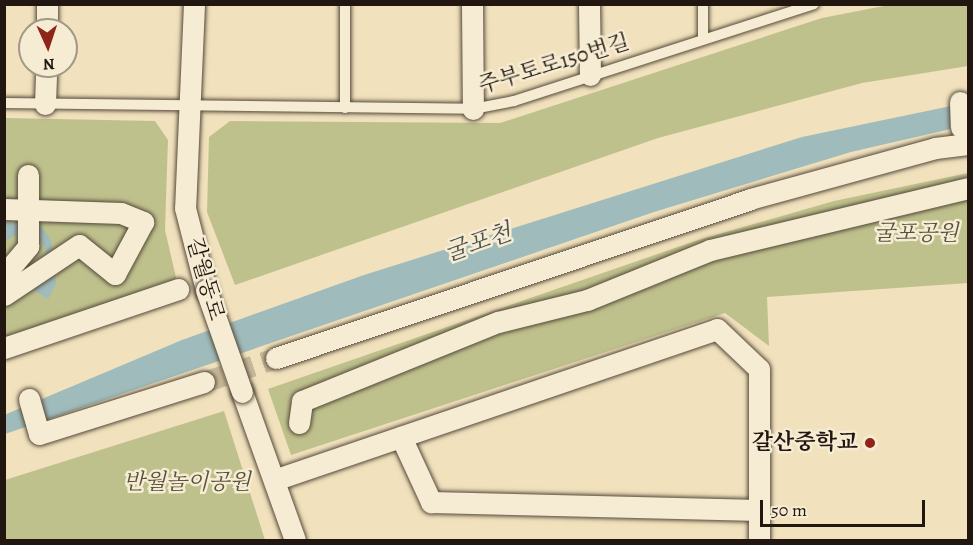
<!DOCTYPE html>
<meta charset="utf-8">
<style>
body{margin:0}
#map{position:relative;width:973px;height:545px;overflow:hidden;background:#f1e1bc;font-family:Alegreya,"Noto Serif KR",serif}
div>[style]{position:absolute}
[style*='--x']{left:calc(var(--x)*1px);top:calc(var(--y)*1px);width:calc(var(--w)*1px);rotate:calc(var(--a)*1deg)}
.green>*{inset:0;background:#bfc18d}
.water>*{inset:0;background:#9fbbbb}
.street-tunnel>*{height:21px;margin-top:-10.5px;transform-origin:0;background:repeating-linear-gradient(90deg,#c7b99a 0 21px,transparent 0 31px)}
.roads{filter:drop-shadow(0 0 2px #554a3b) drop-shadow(0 0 2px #554a3b)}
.lane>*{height:10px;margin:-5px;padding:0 5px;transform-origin:5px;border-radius:5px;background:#f6ecd3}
.street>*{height:21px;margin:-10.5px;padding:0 10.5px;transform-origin:10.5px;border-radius:10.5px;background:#f6ecd3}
.bridges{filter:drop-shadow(0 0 2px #554a3b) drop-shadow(0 0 2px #554a3b)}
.street-bridge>*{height:21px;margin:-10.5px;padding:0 10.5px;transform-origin:10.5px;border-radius:10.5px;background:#f6ecd3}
.dots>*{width:16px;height:16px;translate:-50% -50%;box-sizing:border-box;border:3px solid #f6ecd3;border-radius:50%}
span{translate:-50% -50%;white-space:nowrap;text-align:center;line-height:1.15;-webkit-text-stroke:5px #f6ecd3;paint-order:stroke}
.street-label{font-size:22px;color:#211710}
.park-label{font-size:22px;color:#58523c;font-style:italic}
.poi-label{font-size:22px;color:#211710;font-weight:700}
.right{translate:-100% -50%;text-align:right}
.water-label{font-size:24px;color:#4d504c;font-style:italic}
.frame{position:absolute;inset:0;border:6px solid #211710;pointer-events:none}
.north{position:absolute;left:18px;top:18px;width:60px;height:60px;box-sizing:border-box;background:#f6ecd3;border:2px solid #a19785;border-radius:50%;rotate:177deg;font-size:16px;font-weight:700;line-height:24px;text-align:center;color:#211710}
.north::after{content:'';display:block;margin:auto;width:21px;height:27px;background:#8f2418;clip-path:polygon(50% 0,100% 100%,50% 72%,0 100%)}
.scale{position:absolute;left:760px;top:500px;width:165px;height:27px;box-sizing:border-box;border:3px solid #211710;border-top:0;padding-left:8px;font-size:18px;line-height:21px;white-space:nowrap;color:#211710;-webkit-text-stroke:4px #f6ecd3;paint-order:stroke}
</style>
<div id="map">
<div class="green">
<i style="clip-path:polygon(894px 4px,968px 5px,968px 66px,862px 83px,658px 138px,235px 285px,207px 212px,209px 137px,230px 121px,500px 123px,822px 18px)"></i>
<i style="clip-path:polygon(5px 118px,155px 121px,168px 140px,165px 230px,181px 299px,5px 356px)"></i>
<i style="clip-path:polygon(968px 173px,968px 283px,767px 297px,769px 346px,725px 313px,291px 455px,268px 389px,698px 240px,834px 201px)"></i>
<i style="clip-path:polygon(224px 411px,265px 540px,5px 540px,5px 480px)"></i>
</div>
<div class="water">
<i style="clip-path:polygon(951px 106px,968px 125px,851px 152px,654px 212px,5px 434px,4px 415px,182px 340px,364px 275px,802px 137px)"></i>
<i style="clip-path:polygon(5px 222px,40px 225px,51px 240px,56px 284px,48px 299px,30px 288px,22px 273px,47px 256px,45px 247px,37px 237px,19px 233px,5px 241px)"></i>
</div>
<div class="street-tunnel">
<i style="--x:204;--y:382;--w:76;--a:-18.4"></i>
</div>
<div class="roads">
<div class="lane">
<i style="--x:703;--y:4;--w:33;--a:90"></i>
<i style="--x:4;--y:103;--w:469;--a:0.7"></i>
<i style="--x:473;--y:109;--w:42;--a:-11"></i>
<i style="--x:514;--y:101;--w:315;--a:-17.9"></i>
<i style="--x:345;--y:108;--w:104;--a:-90"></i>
</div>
<div class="street">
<i style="--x:194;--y:4;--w:204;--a:92.5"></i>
<i style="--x:185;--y:208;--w:85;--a:75.6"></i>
<i style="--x:472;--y:4;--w:105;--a:89.5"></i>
<i style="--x:589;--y:4;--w:71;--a:89.2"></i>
<i style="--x:47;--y:30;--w:26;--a:-90"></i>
<i style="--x:960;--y:102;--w:25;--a:88"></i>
<i style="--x:45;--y:104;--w:38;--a:-88"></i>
<i style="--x:4;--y:209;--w:117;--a:2"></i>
<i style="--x:121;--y:213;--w:24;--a:22"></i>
<i style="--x:143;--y:222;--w:59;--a:118.3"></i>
<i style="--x:115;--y:274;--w:46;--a:-141.1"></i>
<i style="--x:79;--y:245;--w:90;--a:146.3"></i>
<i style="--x:4;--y:275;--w:38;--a:-50"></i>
<i style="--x:28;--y:246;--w:71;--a:-90"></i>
<i style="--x:4;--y:348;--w:184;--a:-18.7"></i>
<i style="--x:276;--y:358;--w:500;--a:-18.5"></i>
<i style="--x:750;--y:199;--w:192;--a:-15.4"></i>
<i style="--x:935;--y:148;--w:33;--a:-7"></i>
<i style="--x:242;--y:392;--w:157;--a:70.3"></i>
<i style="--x:29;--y:399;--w:36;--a:74"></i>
<i style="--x:39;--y:434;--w:173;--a:-17.5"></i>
<i style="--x:299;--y:423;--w:22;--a:-82"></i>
<i style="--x:302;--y:401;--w:211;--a:-22"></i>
<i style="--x:498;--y:322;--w:92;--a:-13.9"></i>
<i style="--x:587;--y:300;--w:133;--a:-22.1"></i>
<i style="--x:710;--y:250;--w:265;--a:-13.5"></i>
<i style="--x:401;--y:437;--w:72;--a:65.2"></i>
<i style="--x:431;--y:502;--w:328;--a:1.4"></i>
<i style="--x:274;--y:480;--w:468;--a:-18.8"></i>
<i style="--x:717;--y:329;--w:58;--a:43.6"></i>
<i style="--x:759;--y:369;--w:171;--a:90"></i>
</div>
</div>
<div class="bridges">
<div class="street-bridge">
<i style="--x:206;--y:290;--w:108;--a:70.6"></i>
</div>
</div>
<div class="dots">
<i style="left:870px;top:443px;background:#8f2418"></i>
</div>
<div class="street-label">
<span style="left:554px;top:64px;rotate:-17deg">주부토로150번길</span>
<span style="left:205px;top:279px;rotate:74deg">갈월동로</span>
</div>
<div class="park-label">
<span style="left:916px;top:234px">굴포공원</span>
<span style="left:187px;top:483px">반월놀이공원</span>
</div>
<div class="poi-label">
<span class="right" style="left:858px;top:443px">갈산중학교</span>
</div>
<div class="water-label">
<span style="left:478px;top:243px;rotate:-19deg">굴포천</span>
</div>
<div class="frame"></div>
<div class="north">N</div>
<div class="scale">50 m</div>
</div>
